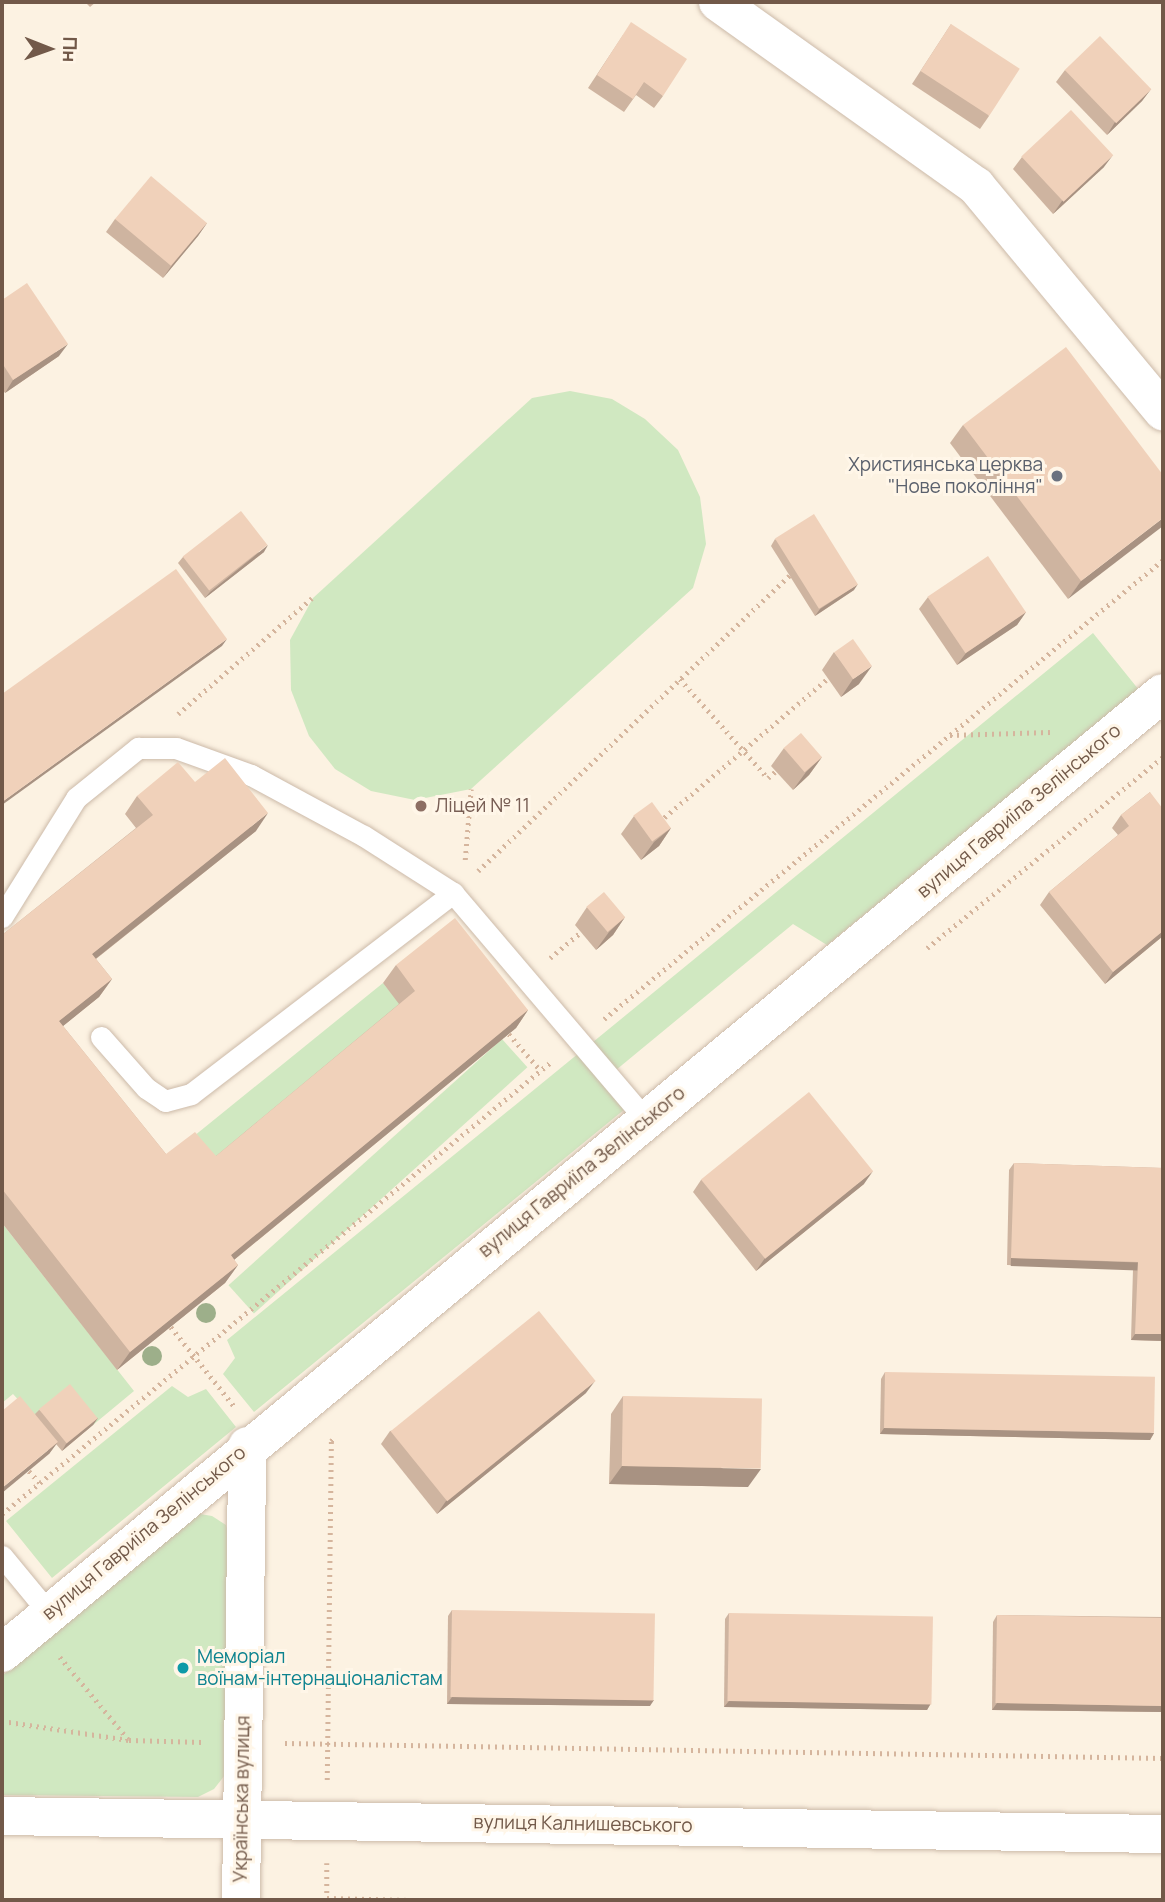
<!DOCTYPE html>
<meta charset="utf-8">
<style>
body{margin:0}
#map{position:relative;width:1165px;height:1902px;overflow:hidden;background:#fcf2e2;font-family:Manrope,sans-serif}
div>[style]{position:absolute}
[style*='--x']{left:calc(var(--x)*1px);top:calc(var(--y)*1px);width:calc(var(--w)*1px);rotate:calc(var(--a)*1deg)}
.green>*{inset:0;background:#d0e8c1;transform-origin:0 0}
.path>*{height:4.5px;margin-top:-2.25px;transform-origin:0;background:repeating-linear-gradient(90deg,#d5b59d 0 2px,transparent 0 7px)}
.roads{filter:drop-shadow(0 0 2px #ccbaa9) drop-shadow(0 0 2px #ccbaa9)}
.lane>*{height:21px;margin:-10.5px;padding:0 10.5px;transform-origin:10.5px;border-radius:10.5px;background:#fff}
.street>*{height:38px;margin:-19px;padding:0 19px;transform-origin:19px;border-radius:19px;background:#fff}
.secondary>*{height:38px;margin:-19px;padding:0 19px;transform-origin:19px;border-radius:19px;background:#fff}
.trees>*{width:20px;height:20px;margin:-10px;border-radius:50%;background:#9daf8a}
.wall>*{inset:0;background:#ceb4a0}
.shaded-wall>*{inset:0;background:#a89282;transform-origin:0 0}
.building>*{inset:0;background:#f0d1ba;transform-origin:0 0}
.dots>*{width:19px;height:19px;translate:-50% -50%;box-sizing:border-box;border:4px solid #fff6e8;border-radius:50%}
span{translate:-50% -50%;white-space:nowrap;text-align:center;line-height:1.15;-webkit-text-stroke:6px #fff6e8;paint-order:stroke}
.worship-label{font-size:19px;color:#5b616d}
.right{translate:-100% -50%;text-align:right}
.education-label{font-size:19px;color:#785e54}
.left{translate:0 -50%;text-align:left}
.street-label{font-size:19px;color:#725949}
.culture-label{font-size:19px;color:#0d838f}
.frame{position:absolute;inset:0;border:4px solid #725949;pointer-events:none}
.north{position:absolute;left:14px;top:14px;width:70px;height:70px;-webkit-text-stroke:5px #fff6e8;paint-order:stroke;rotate:91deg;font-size:19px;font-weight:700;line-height:28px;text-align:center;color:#725949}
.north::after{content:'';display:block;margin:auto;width:24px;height:32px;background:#725949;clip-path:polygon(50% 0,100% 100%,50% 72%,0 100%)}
</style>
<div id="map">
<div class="green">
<i style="clip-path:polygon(570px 391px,612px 399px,645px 419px,678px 450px,700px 497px,706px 544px,693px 588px,471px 789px,415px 800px,371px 791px,335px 769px,309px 736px,291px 690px,290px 640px,313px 598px,532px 398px)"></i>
<i style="clip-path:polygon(1093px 633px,1139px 690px,827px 945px,793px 924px,616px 1070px,593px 1042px)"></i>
<i style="left:383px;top:983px;width:32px;height:261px;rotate:51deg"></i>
<i style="left:502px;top:1039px;width:38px;height:368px;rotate:48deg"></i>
<i style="clip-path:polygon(579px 1053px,625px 1109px,254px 1412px,223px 1374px,235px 1358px,227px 1340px)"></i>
<i style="clip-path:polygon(2px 1223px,134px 1391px,93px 1425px,65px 1390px,34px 1417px,13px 1394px,2px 1403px)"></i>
<i style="clip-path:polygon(172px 1386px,188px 1397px,206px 1389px,236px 1427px,52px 1578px,6px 1521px)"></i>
<i style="clip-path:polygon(194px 1513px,212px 1516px,226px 1525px,231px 1541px,225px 1775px,214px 1789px,198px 1797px,2px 1795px,2px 1676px,179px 1521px)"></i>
</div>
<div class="path">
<i style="--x:680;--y:679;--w:132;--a:48.4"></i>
<i style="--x:768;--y:778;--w:11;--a:-41"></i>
<i style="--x:178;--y:714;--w:177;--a:-40.9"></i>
<i style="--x:950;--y:735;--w:100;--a:-1.7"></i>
<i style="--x:659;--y:822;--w:222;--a:-40.4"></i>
<i style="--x:465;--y:860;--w:71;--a:-85.2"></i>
<i style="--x:478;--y:871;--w:430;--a:-43.5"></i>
<i style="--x:927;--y:948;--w:304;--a:-39"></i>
<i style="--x:550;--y:958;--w:40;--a:-40"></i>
<i style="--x:604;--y:1019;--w:723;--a:-39.39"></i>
<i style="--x:509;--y:1034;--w:49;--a:49.1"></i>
<i style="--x:171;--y:1327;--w:101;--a:51.4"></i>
<i style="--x:29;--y:1471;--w:16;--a:47"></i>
<i style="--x:2;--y:1514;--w:711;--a:-39.47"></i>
<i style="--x:60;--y:1657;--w:107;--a:50.3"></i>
<i style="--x:2;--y:1721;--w:128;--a:8.5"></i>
<i style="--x:129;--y:1740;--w:73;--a:1.6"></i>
<i style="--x:285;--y:1743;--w:878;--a:0.98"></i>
<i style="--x:327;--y:1780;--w:339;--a:-89.3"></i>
<i style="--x:331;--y:1441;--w:6;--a:-45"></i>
<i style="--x:327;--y:1863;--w:37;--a:90"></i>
<i style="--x:327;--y:1898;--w:84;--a:1.4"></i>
</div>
<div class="roads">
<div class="lane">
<i style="--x:2;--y:917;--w:140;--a:-58.1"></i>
<i style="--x:76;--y:798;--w:80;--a:-38.9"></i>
<i style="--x:138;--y:748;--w:38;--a:0"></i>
<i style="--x:176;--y:748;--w:80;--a:19.8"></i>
<i style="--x:251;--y:775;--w:128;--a:28.4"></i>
<i style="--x:364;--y:836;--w:106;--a:32.6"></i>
<i style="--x:453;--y:893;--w:298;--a:49.6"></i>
<i style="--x:101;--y:1037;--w:68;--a:48.6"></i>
<i style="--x:146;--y:1088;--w:23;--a:34"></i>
<i style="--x:165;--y:1101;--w:27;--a:-15"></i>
<i style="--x:191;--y:1094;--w:330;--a:-37.5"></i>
<i style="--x:2;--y:1556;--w:74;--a:50.5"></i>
</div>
<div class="street">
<i style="--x:718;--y:2;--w:317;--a:35.5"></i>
<i style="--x:976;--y:186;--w:293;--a:50.3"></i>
<i style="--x:241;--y:1900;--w:454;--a:-89.2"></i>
</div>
<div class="secondary">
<i style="--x:2;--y:1653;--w:1506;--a:-39.59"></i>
<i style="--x:2;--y:1816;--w:1161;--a:0.89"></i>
</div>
</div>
<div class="trees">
<i style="left:206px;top:1313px"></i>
<i style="left:152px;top:1356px"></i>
</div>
<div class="wall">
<i style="clip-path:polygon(85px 2px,96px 2px,90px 7px)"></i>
<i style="clip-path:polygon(951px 24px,989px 116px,980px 129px,912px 84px)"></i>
<i style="clip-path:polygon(623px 35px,663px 96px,654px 108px,636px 95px,624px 112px,588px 88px)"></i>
<i style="clip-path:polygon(1065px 70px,1151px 89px,1142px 101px,1107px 135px,1056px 82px)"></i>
<i style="clip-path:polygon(1022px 157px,1104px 167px,1053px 214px,1013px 169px)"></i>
<i style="clip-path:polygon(115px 219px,207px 223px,198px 236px,163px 278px,106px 232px)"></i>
<i style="clip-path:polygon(2px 300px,59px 356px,5px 393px,2px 389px)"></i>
<i style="clip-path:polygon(963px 425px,1163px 475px,1068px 599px,950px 443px)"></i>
<i style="clip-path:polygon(775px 539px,854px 590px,815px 616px,771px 546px)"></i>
<i style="clip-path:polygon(264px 552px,205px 598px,178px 563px,183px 557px)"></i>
<i style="clip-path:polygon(928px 597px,1026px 612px,1017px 625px,957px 665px,919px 609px)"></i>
<i style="clip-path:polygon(834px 652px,859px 684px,841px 697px,822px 670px)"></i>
<i style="clip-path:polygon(784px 748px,822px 757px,809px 775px,793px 790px,771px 766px)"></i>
<i style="clip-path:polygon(195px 782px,256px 831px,96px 959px,112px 979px,99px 997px,63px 1026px,166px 1154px,216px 1156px,399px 1004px,383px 983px,396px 965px,528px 1010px,516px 1028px,234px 1260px,238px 1265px,225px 1283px,117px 1370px,2px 1223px,2px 935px,136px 828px,125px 814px,137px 796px)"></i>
<i style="clip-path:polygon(1150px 792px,1163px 936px,1105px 984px,1040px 905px,1049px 892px,1118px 835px,1112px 828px,1121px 815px)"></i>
<i style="clip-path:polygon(634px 816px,671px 828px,659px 846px,641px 860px,621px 834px)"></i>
<i style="clip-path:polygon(587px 907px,625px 917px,613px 935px,596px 950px,575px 925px)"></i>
<i style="clip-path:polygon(1014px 1163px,1163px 1168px,1163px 1341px,1131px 1340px,1133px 1269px,1007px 1265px,1009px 1170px)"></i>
<i style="clip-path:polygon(701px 1180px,864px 1184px,756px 1271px,693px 1192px)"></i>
<i style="clip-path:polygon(885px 1372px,1154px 1433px,1150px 1440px,880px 1434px,881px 1379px)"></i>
<i style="clip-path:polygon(586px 1393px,437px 1514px,381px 1444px,390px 1431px)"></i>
<i style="clip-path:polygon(623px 1396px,748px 1487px,609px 1484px,611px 1414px)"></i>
<i style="clip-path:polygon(39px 1410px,98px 1418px,93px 1425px,62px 1451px,56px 1444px,49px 1454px,35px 1414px)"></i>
<i style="clip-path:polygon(452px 1610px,650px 1706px,447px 1704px,448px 1616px)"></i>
<i style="clip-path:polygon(729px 1613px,931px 1703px,927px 1710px,724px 1707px,725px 1619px)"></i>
<i style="clip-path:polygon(997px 1615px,1163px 1617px,1163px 1712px,992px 1710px,993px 1622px)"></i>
</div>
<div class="shaded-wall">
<i style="clip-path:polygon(1151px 89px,1142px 101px,1107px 135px,1115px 122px)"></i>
<i style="clip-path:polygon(1113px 155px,1104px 167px,1053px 214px,1062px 201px)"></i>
<i style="clip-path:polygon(207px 223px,198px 236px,163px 278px,172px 265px)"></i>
<i style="clip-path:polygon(68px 344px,59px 356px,5px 393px,13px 380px)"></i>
<i style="clip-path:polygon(1163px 518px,1163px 526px,1068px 599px,1081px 581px)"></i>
<i style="clip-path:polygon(268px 545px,264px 552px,205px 598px,210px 592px)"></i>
<i style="clip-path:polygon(858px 584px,854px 590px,815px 616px,820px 609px)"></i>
<i style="clip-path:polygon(1026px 612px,1017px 625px,957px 665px,966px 653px)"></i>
<i style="clip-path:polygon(227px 639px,222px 646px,2px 805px,2px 802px)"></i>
<i style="clip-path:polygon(872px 666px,859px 684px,841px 697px,853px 679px)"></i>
<i style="clip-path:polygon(822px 757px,809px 775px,793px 790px,806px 772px)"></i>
<i style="clip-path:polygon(268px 813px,256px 831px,79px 972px,92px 954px)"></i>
<i style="clip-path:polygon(671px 828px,659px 846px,641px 860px,654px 842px)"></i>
<i style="clip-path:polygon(625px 917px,613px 935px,596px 950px,609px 932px)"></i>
<i style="clip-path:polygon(1163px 931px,1163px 936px,1105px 984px,1113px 972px)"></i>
<i style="clip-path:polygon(112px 979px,99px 997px,47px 1039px,59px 1021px)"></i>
<i style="clip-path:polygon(528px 1010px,516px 1028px,218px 1273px,231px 1255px)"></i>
<i style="clip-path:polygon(873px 1171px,864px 1184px,756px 1271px,765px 1258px)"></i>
<i style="left:1011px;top:1258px;width:127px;height:8px;rotate:2deg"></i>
<i style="clip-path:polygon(238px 1265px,225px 1283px,117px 1370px,130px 1352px)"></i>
<i style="clip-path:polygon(1135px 1334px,1163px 1334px,1163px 1341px,1131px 1340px)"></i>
<i style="clip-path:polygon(595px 1381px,586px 1393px,437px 1514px,446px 1501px)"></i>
<i style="clip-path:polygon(98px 1418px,93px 1425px,62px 1451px,66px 1444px)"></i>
<i style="clip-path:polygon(884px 1428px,1154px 1433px,1150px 1440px,880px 1434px)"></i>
<i style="clip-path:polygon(58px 1442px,49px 1454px,2px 1493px,2px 1488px)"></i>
<i style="clip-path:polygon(622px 1466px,761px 1469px,748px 1487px,609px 1484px)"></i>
<i style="clip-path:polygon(452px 1697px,654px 1700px,650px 1706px,447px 1704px)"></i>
<i style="clip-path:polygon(729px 1701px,931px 1703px,927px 1710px,724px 1707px)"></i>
<i style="clip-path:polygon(997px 1703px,1163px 1706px,1163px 1712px,992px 1710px)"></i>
</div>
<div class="building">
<i style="clip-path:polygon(631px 22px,687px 59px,663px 96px,644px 82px,633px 99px,597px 75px)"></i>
<i style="left:951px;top:24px;width:82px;height:56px;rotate:33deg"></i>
<i style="left:1100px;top:36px;width:74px;height:49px;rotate:46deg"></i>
<i style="left:1071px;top:110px;width:62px;height:68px;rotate:47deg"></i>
<i style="left:151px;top:176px;width:73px;height:56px;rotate:40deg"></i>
<i style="clip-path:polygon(27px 283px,68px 344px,13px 380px,2px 363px,2px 300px)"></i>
<i style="clip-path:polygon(1066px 347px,1163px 475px,1163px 518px,1081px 581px,963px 425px)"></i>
<i style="left:241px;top:511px;width:43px;height:74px;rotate:52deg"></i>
<i style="left:814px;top:514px;width:83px;height:46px;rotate:58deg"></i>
<i style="left:988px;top:556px;width:68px;height:73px;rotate:56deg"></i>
<i style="clip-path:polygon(176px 569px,227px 639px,2px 802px,2px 694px)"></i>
<i style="left:853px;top:639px;width:33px;height:23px;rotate:55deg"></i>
<i style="left:801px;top:733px;width:32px;height:23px;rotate:49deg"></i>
<i style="clip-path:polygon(225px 758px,268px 813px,92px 954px,112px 979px,59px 1021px,166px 1154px,195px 1132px,216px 1156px,415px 991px,396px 965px,455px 918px,528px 1010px,231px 1255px,238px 1265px,130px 1352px,2px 1189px,2px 935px,153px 815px,137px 796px,178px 762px,195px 782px)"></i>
<i style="clip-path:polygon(1150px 792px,1163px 809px,1163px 931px,1113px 972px,1049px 892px,1129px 826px,1121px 815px)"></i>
<i style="left:652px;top:802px;width:32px;height:23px;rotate:54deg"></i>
<i style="left:604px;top:892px;width:33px;height:23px;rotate:50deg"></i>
<i style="left:809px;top:1092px;width:102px;height:139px;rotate:51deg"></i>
<i style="clip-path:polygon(1014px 1163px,1163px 1168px,1163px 1334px,1135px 1334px,1138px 1262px,1011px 1258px)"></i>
<i style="left:539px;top:1311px;width:90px;height:191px;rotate:51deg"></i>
<i style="left:885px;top:1372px;width:270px;height:56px;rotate:1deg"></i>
<i style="left:70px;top:1384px;width:44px;height:40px;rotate:51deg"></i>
<i style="clip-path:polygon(20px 1396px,58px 1442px,2px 1488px,2px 1411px)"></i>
<i style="left:623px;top:1396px;width:139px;height:70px;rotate:1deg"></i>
<i style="left:452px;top:1610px;width:203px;height:87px;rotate:1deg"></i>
<i style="left:729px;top:1613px;width:204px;height:88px;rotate:1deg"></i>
<i style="left:997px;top:1615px;width:166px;height:88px;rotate:1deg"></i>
</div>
<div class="dots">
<i style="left:1057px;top:476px;background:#6b7280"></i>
<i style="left:421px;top:806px;background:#8d6e63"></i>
<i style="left:183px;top:1668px;background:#0f9aa8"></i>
</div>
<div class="worship-label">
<span class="right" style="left:1043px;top:476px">Християнська церква<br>"Нове покоління"</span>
</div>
<div class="education-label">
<span class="left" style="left:435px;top:806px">Ліцей № 11</span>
</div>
<div class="street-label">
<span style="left:1019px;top:811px;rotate:-40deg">вулиця Гавриїла Зелінського</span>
<span style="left:582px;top:1172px;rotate:-39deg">вулиця Гавриїла Зелінського</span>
<span style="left:144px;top:1533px;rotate:-40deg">вулиця Гавриїла Зелінського</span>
<span style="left:242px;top:1799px;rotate:-89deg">Українська вулиця</span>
<span style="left:583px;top:1824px;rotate:1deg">вулиця Калнишевського</span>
</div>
<div class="culture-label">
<span class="left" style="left:197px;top:1668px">Меморіал<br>воїнам-інтернаціоналістам</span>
</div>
<div class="frame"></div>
<div class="north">Пн</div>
</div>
